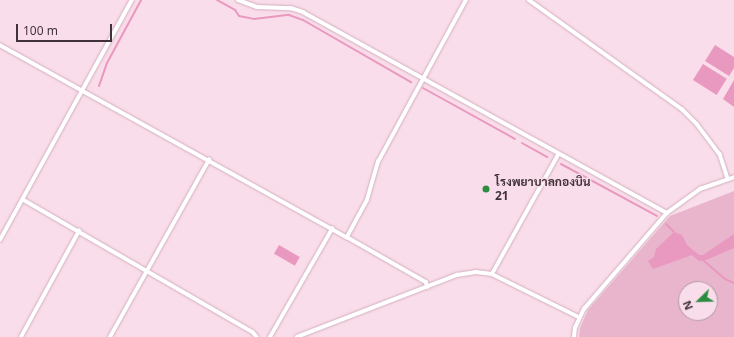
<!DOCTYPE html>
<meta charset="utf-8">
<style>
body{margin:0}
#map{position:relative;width:734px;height:337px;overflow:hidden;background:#faddea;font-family:"Noto Sans",Sarabun,sans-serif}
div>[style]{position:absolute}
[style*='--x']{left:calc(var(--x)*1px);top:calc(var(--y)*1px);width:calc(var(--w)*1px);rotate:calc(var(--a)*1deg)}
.green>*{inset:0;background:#e8b5cc}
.water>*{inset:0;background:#e998bf;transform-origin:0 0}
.stream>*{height:2px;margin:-1px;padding:0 1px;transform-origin:1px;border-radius:1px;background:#e998bf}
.roads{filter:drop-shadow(0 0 1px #d2b0bf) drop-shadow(0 0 1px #d2b0bf)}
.service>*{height:3.5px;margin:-1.75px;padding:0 1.75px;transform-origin:1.75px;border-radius:1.75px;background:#fff}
.dots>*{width:11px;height:11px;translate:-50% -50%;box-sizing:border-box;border:2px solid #faddea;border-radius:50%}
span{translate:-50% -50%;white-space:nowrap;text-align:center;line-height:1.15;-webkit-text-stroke:3px #faddea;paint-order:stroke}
.poi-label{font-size:12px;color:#403238;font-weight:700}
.left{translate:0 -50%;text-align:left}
.north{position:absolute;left:678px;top:281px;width:40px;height:40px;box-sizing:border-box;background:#faddea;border:1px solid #b099a3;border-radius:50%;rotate:247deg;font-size:11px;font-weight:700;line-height:16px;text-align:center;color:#403238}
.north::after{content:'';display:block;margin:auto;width:14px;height:18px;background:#2c8d40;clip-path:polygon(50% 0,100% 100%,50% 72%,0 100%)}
.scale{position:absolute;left:16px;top:24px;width:96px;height:18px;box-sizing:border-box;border:2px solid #403238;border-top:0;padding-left:5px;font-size:12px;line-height:14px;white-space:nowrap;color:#403238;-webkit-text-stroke:3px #faddea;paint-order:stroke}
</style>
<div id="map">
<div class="green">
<i style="clip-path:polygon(evenodd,734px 191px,734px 337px,579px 337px,580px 328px,588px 310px,670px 216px,734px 191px,686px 289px,710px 289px,710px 313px,686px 313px,686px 289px)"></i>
</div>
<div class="water">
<i style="clip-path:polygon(715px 45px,734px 57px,734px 68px,729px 76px,705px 61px)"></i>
<i style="left:703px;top:64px;width:28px;height:19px;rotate:32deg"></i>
<i style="clip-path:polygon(734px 80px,734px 107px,723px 99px)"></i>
<i style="clip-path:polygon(674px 232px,682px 235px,687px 245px,699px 255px,703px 255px,734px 234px,734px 248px,706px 260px,699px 261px,692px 255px,653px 269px,648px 261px,654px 257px,656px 249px)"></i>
<i style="left:279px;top:245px;width:24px;height:10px;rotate:30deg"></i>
</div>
<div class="stream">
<i style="--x:217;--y:0;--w:21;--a:29"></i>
<i style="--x:235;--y:10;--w:7;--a:56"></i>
<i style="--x:239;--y:16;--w:15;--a:11"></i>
<i style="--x:254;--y:19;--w:35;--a:-7"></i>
<i style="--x:289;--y:15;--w:15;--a:20"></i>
<i style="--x:303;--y:20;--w:125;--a:29.9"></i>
<i style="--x:99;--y:86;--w:24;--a:-71"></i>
<i style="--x:107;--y:63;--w:72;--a:-61.6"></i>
<i style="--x:423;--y:88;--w:105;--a:29"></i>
<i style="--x:522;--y:143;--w:29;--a:29"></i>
<i style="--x:561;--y:164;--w:109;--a:28.4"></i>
<i style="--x:666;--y:224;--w:11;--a:45"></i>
<i style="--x:703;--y:260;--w:29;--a:41"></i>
<i style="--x:725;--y:279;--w:10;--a:24"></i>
</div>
<div class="roads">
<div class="service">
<i style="--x:238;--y:0;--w:20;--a:20"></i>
<i style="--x:257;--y:7;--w:34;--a:2"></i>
<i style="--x:291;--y:8;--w:13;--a:18"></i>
<i style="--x:303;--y:12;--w:416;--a:28.9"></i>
<i style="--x:529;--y:0;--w:188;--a:35.5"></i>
<i style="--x:682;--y:109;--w:21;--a:45"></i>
<i style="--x:697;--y:124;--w:38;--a:53"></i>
<i style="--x:720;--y:154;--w:25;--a:72"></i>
<i style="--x:0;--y:45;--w:397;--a:29"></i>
<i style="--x:347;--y:237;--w:91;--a:29.7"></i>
<i style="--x:426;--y:282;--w:5;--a:68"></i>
<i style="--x:24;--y:200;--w:264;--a:30"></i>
<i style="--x:253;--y:332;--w:6;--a:51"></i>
<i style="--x:347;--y:237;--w:42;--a:-61.6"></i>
<i style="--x:367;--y:200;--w:40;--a:-74"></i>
<i style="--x:378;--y:162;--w:184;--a:-61.5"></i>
<i style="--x:0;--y:240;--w:274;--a:-61.2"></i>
<i style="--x:492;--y:274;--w:136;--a:-61"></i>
<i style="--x:21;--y:337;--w:121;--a:-61.3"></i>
<i style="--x:110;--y:337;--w:203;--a:-60.8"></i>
<i style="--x:270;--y:337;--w:125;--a:-60.1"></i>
<i style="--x:297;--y:337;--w:172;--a:-21.2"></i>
<i style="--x:457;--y:275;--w:19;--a:-9"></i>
<i style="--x:476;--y:272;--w:16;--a:7"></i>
<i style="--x:492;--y:274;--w:97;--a:26.3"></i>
<i style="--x:574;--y:337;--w:9;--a:-84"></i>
<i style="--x:575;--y:328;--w:21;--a:-65"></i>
<i style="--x:584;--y:309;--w:127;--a:-49.2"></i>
<i style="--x:667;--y:213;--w:41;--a:-36"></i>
<i style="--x:700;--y:189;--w:36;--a:-19"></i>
</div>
</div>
<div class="dots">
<i style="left:486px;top:189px;background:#2c8d40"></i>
</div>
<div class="poi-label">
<span class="left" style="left:495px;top:189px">โรงพยาบาลกองบิน<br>21</span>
</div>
<div class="north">N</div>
<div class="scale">100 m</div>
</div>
